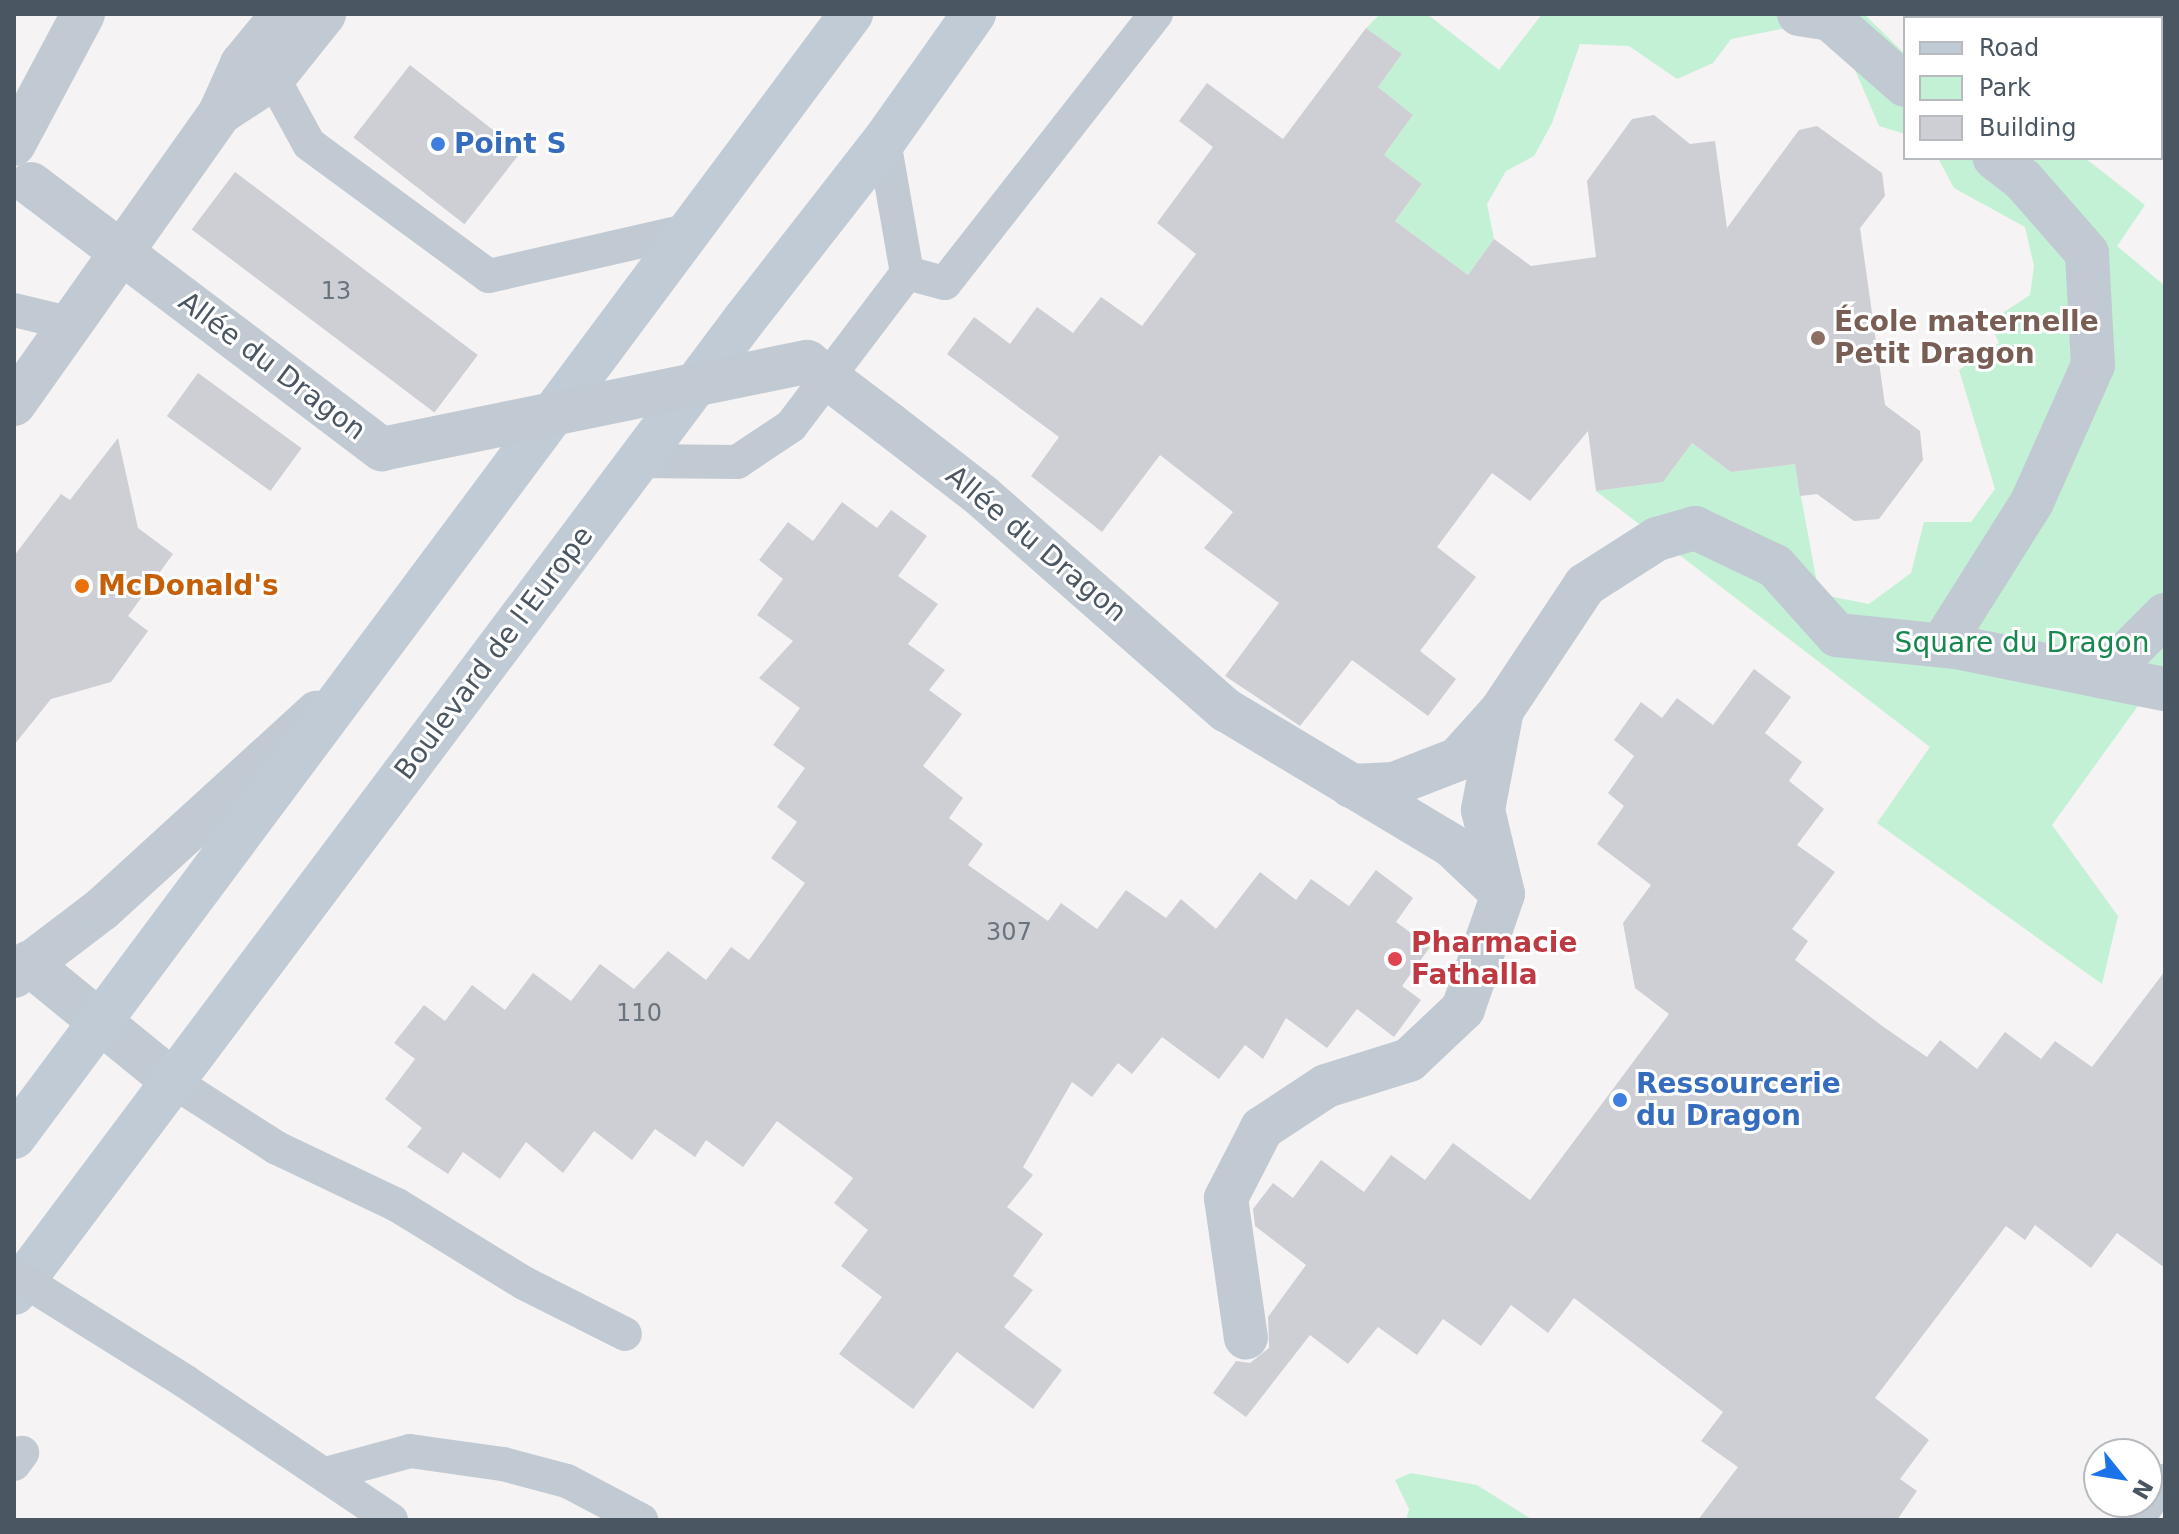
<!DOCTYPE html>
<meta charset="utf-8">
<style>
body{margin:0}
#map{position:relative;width:2179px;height:1534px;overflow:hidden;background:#f5f3f3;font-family:"DejaVu Sans",sans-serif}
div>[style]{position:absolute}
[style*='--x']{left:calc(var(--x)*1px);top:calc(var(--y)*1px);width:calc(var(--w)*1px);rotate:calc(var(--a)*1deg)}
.green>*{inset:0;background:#c3f1d5}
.building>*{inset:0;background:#cdcfd5;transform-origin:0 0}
.lane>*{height:34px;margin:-17px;padding:0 17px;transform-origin:17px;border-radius:17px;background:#c1cad2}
.street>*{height:44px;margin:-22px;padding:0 22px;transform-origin:22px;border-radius:22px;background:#c1cad2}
.secondary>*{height:44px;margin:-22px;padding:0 22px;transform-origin:22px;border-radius:22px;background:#c1cbd6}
.lane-bridge>*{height:34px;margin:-17px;padding:0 17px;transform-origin:17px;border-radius:17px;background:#c1cad2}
.street-bridge>*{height:44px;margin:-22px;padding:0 22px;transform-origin:22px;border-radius:22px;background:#c1cad2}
.dots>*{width:22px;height:22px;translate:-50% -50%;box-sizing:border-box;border:4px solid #fff;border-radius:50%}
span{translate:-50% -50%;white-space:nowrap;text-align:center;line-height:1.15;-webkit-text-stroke:6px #fff;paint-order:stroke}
.number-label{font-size:24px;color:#6b747e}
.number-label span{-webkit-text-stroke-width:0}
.shop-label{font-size:28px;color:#366cbe;font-weight:700}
.left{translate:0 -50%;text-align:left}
.education-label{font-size:28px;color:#785e54;font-weight:700}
.street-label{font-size:28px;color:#4a5661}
.food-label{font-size:28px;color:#c56008;font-weight:700}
.park-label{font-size:28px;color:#17864f}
.health-label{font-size:28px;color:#be3a42;font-weight:700}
.frame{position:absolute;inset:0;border:16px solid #4a5661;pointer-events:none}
.legend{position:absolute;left:1903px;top:16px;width:260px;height:144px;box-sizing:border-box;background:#fff;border:2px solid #b7bbc0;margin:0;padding:10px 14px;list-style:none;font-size:24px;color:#4a5661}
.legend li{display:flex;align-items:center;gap:16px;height:40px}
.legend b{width:40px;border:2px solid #b7bbc0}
.north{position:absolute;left:2083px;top:1438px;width:80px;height:80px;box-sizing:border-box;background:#fff;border:2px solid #b7bbc0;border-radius:50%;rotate:120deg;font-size:22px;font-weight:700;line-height:32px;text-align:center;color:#4a5661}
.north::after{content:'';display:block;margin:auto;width:28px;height:36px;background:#1a73e8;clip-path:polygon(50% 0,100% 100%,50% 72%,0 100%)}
</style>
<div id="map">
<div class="green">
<i style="clip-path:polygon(1380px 14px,1427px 14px,1499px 70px,1542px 14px,1864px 14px,1905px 54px,1905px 134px,1879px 126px,1841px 37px,1811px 23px,1731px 39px,1713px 63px,1677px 79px,1629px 46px,1580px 44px,1552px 123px,1534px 156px,1506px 171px,1487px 204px,1494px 239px,1468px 275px,1395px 221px,1422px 184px,1384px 155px,1413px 115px,1378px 87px,1402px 54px,1366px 28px)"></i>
<i style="clip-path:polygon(1938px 158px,2085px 158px,2145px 205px,2117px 246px,2165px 286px,2165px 677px,2161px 674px,2052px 825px,2118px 916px,2102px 984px,1877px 823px,1930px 747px,1596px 491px,1663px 482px,1692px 443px,1731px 472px,1795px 464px,1819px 594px,1869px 604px,1911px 573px,1924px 522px,1971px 522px,1995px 489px,1959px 370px,1999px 343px,1989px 322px,2030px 295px,2034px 266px,2025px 227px,1954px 188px)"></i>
<i style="clip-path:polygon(1411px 1473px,1477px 1485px,1533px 1520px,1406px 1520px,1409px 1509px,1395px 1480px)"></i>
</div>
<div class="building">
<i style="clip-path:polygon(1366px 28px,1402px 54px,1378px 87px,1413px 115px,1384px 155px,1422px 184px,1395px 221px,1468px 275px,1494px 239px,1531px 266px,1596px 257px,1587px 181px,1632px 119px,1654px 115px,1690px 144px,1715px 141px,1727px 228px,1799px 130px,1817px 126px,1882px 173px,1885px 196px,1860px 228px,1885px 405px,1920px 431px,1923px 460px,1879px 519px,1854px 521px,1817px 494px,1800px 496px,1795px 464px,1731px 472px,1692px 443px,1663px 482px,1596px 491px,1588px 431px,1530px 501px,1492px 473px,1437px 547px,1476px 577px,1420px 651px,1456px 679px,1428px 716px,1352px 660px,1300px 726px,1225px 676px,1279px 603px,1204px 548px,1233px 512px,1160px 455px,1102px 532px,1031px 476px,1059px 437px,947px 354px,974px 317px,1010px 344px,1037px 307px,1073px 333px,1101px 297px,1142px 326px,1196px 254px,1157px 223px,1213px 147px,1179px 121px,1207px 83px,1283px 139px)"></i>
<i style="left:410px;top:65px;width:141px;height:92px;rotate:38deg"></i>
<i style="left:235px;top:172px;width:304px;height:72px;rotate:37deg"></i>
<i style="left:198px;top:373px;width:128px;height:53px;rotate:36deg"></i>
<i style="clip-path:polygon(118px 438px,138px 528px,173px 554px,128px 616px,148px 631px,111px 682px,51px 699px,14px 745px,14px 556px,61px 494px,70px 500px)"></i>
<i style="clip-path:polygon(842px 502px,877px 528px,891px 510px,927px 536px,898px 576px,938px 604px,908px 644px,945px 670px,929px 690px,962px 714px,923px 766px,963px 798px,949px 818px,983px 844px,968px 865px,1048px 921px,1061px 903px,1097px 929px,1126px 890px,1166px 918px,1181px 899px,1216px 929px,1260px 872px,1296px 900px,1311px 879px,1349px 906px,1376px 870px,1413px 898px,1396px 922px,1430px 947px,1402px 986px,1421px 1000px,1394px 1037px,1357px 1009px,1327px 1048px,1286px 1018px,1263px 1059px,1245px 1045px,1219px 1079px,1162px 1037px,1132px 1074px,1118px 1063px,1092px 1097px,1072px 1082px,1023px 1167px,1033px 1175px,1007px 1207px,1043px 1234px,1013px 1276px,1033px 1290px,1004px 1327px,1062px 1370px,1033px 1409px,957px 1352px,913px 1409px,839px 1354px,882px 1297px,841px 1266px,868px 1230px,834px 1203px,853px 1178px,777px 1121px,743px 1167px,706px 1140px,695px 1157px,655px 1129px,632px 1160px,594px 1131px,563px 1173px,526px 1142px,500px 1179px,463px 1152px,448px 1174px,407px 1147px,422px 1128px,385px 1099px,415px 1059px,394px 1043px,424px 1005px,445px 1021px,472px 985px,505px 1010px,533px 973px,571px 1001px,600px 964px,634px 989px,668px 951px,706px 980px,731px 947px,749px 960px,805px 883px,771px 858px,797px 822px,777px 807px,805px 768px,773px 745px,800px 708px,759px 678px,793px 641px,757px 615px,783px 579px,759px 560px,788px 522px,813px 541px)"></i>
<i style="clip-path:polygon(1754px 669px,1791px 697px,1765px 733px,1802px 762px,1789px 781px,1824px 809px,1797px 845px,1835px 872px,1792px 929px,1808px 941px,1795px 960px,1885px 1028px,1927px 1057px,1940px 1040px,1977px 1069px,2005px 1032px,2041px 1059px,2055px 1041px,2092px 1067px,2165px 971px,2165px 1268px,2117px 1233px,2091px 1268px,2035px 1225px,2025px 1240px,2006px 1226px,1875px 1398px,1929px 1440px,1900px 1479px,1917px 1491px,1897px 1520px,1698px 1520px,1738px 1467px,1701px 1441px,1723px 1412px,1574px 1298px,1548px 1333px,1511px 1305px,1481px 1346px,1443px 1319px,1417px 1355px,1378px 1327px,1348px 1364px,1310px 1335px,1246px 1417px,1213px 1393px,1236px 1361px,1250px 1363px,1269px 1348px,1268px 1317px,1306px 1265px,1255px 1226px,1253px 1209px,1273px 1183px,1293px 1198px,1321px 1160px,1364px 1192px,1391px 1155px,1425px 1180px,1453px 1143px,1530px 1200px,1669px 1014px,1635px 988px,1623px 923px,1651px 885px,1597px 844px,1624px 806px,1608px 793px,1634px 756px,1614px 740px,1641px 702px,1662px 718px,1677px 698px,1713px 725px)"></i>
</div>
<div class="lane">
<i style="--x:273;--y:78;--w:75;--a:61.4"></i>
<i style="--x:309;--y:144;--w:223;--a:36.3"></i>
<i style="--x:489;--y:276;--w:206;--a:-12.9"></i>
<i style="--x:907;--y:273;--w:39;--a:15"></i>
<i style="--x:945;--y:283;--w:342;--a:-51.9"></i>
<i style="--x:14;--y:310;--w:60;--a:13.6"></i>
<i style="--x:639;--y:461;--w:98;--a:0.6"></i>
<i style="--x:737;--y:462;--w:65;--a:-33.7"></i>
<i style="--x:791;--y:426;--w:192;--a:-52.8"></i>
<i style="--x:907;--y:273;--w:134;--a:-99.9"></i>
<i style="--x:174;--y:1082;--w:122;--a:32.7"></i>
<i style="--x:277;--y:1148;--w:133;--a:25.4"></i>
<i style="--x:397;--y:1205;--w:149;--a:31.6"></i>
<i style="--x:524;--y:1283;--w:113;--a:26.8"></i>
<i style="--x:186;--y:1382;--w:247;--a:33.9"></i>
<i style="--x:14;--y:1464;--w:14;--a:-54"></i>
<i style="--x:326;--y:1474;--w:87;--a:-15.3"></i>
<i style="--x:410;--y:1451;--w:94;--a:8"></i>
<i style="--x:503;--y:1464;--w:66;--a:14.9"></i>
<i style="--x:567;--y:1481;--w:84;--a:27.8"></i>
<i style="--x:2136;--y:1520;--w:49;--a:-53.4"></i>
</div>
<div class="street">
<i style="--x:1799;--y:14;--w:31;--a:9"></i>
<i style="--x:1830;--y:19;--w:100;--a:41.3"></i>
<i style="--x:220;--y:113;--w:64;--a:-33.4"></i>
<i style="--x:273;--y:78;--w:82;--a:-51.4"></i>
<i style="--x:14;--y:144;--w:147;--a:-62"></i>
<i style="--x:14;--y:404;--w:357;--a:-54.7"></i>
<i style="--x:220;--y:113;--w:54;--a:-65.8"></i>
<i style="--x:242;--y:64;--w:65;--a:-50.6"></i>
<i style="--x:889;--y:424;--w:118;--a:37.7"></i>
<i style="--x:982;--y:496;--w:325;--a:41.3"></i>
<i style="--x:1226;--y:710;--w:262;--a:31"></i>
<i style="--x:1451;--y:845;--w:71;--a:43.3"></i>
<i style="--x:1503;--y:894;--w:122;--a:109.2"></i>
<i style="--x:1463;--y:1009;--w:74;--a:136.6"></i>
<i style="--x:1409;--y:1060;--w:87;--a:162.6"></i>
<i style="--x:1326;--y:1086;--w:77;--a:146.7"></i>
<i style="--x:1262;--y:1128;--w:79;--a:117.2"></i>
<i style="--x:1226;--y:1198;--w:141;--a:81.9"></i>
<i style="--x:1942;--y:645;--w:169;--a:-57.8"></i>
<i style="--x:2032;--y:502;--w:150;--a:-66"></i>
<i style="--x:2093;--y:365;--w:112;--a:-93.1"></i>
<i style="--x:2087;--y:253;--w:97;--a:-131.2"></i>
<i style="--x:2023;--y:180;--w:36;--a:-142"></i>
<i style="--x:2103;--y:677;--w:88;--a:-45"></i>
<i style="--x:1502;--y:710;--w:102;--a:100.8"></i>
<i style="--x:1483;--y:810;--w:86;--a:76.6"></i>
<i style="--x:1351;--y:786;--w:43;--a:-2.7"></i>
<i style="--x:1394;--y:784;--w:69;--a:-21.3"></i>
<i style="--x:1458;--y:759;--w:66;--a:-48.1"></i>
<i style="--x:1502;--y:710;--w:150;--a:-56.4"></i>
<i style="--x:1585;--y:585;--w:85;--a:-32.6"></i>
<i style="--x:1657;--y:539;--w:40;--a:-16"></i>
<i style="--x:1695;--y:528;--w:89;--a:25.4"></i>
<i style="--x:1775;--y:566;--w:93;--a:48.1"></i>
<i style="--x:1837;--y:635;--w:120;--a:5.8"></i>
<i style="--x:1956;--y:647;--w:213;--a:11.4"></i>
<i style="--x:28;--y:963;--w:188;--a:39.2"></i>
<i style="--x:14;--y:976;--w:111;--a:-37.3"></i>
<i style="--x:102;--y:909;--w:291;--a:-42.4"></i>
</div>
<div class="secondary">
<i style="--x:14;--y:1137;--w:1401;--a:-53.3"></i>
<i style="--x:14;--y:1293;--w:1216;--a:-53.12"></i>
<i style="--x:744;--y:320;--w:227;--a:-52"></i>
<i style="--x:884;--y:141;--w:156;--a:-54.7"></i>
</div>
<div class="lane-bridge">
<i style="--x:14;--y:1274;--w:203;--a:32.1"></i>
</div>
<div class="street-bridge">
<i style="--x:31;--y:184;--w:440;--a:37.1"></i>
<i style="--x:382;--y:449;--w:434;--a:-11.6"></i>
<i style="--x:807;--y:362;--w:103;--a:37.1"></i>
</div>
<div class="dots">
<i style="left:438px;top:144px;background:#3f7fe0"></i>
<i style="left:1818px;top:338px;background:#8d6e63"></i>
<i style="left:82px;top:586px;background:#e8710a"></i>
<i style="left:1395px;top:959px;background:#e0444e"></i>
<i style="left:1620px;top:1100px;background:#3f7fe0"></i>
</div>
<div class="number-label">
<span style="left:336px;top:292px">13</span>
<span style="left:1009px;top:933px">307</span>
<span style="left:639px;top:1014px">110</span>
</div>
<div class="shop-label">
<span class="left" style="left:454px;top:144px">Point S</span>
<span class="left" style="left:1636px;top:1100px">Ressourcerie<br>du Dragon</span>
</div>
<div class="education-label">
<span class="left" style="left:1834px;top:338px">École maternelle<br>Petit Dragon</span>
</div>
<div class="street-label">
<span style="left:272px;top:366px;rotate:37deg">Allée du Dragon</span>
<span style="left:1036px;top:544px;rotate:40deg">Allée du Dragon</span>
<span style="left:494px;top:653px;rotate:-53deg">Boulevard de l'Europe</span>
</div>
<div class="food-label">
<span class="left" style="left:98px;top:586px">McDonald's</span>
</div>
<div class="park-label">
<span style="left:2022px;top:643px">Square du Dragon</span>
</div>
<div class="health-label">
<span class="left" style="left:1411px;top:959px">Pharmacie<br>Fathalla</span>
</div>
<div class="frame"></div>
<ul class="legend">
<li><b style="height:10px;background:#c1cbd6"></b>Road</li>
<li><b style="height:22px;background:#c3f1d5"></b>Park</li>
<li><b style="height:22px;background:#cdcfd5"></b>Building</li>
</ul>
<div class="north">N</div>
</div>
